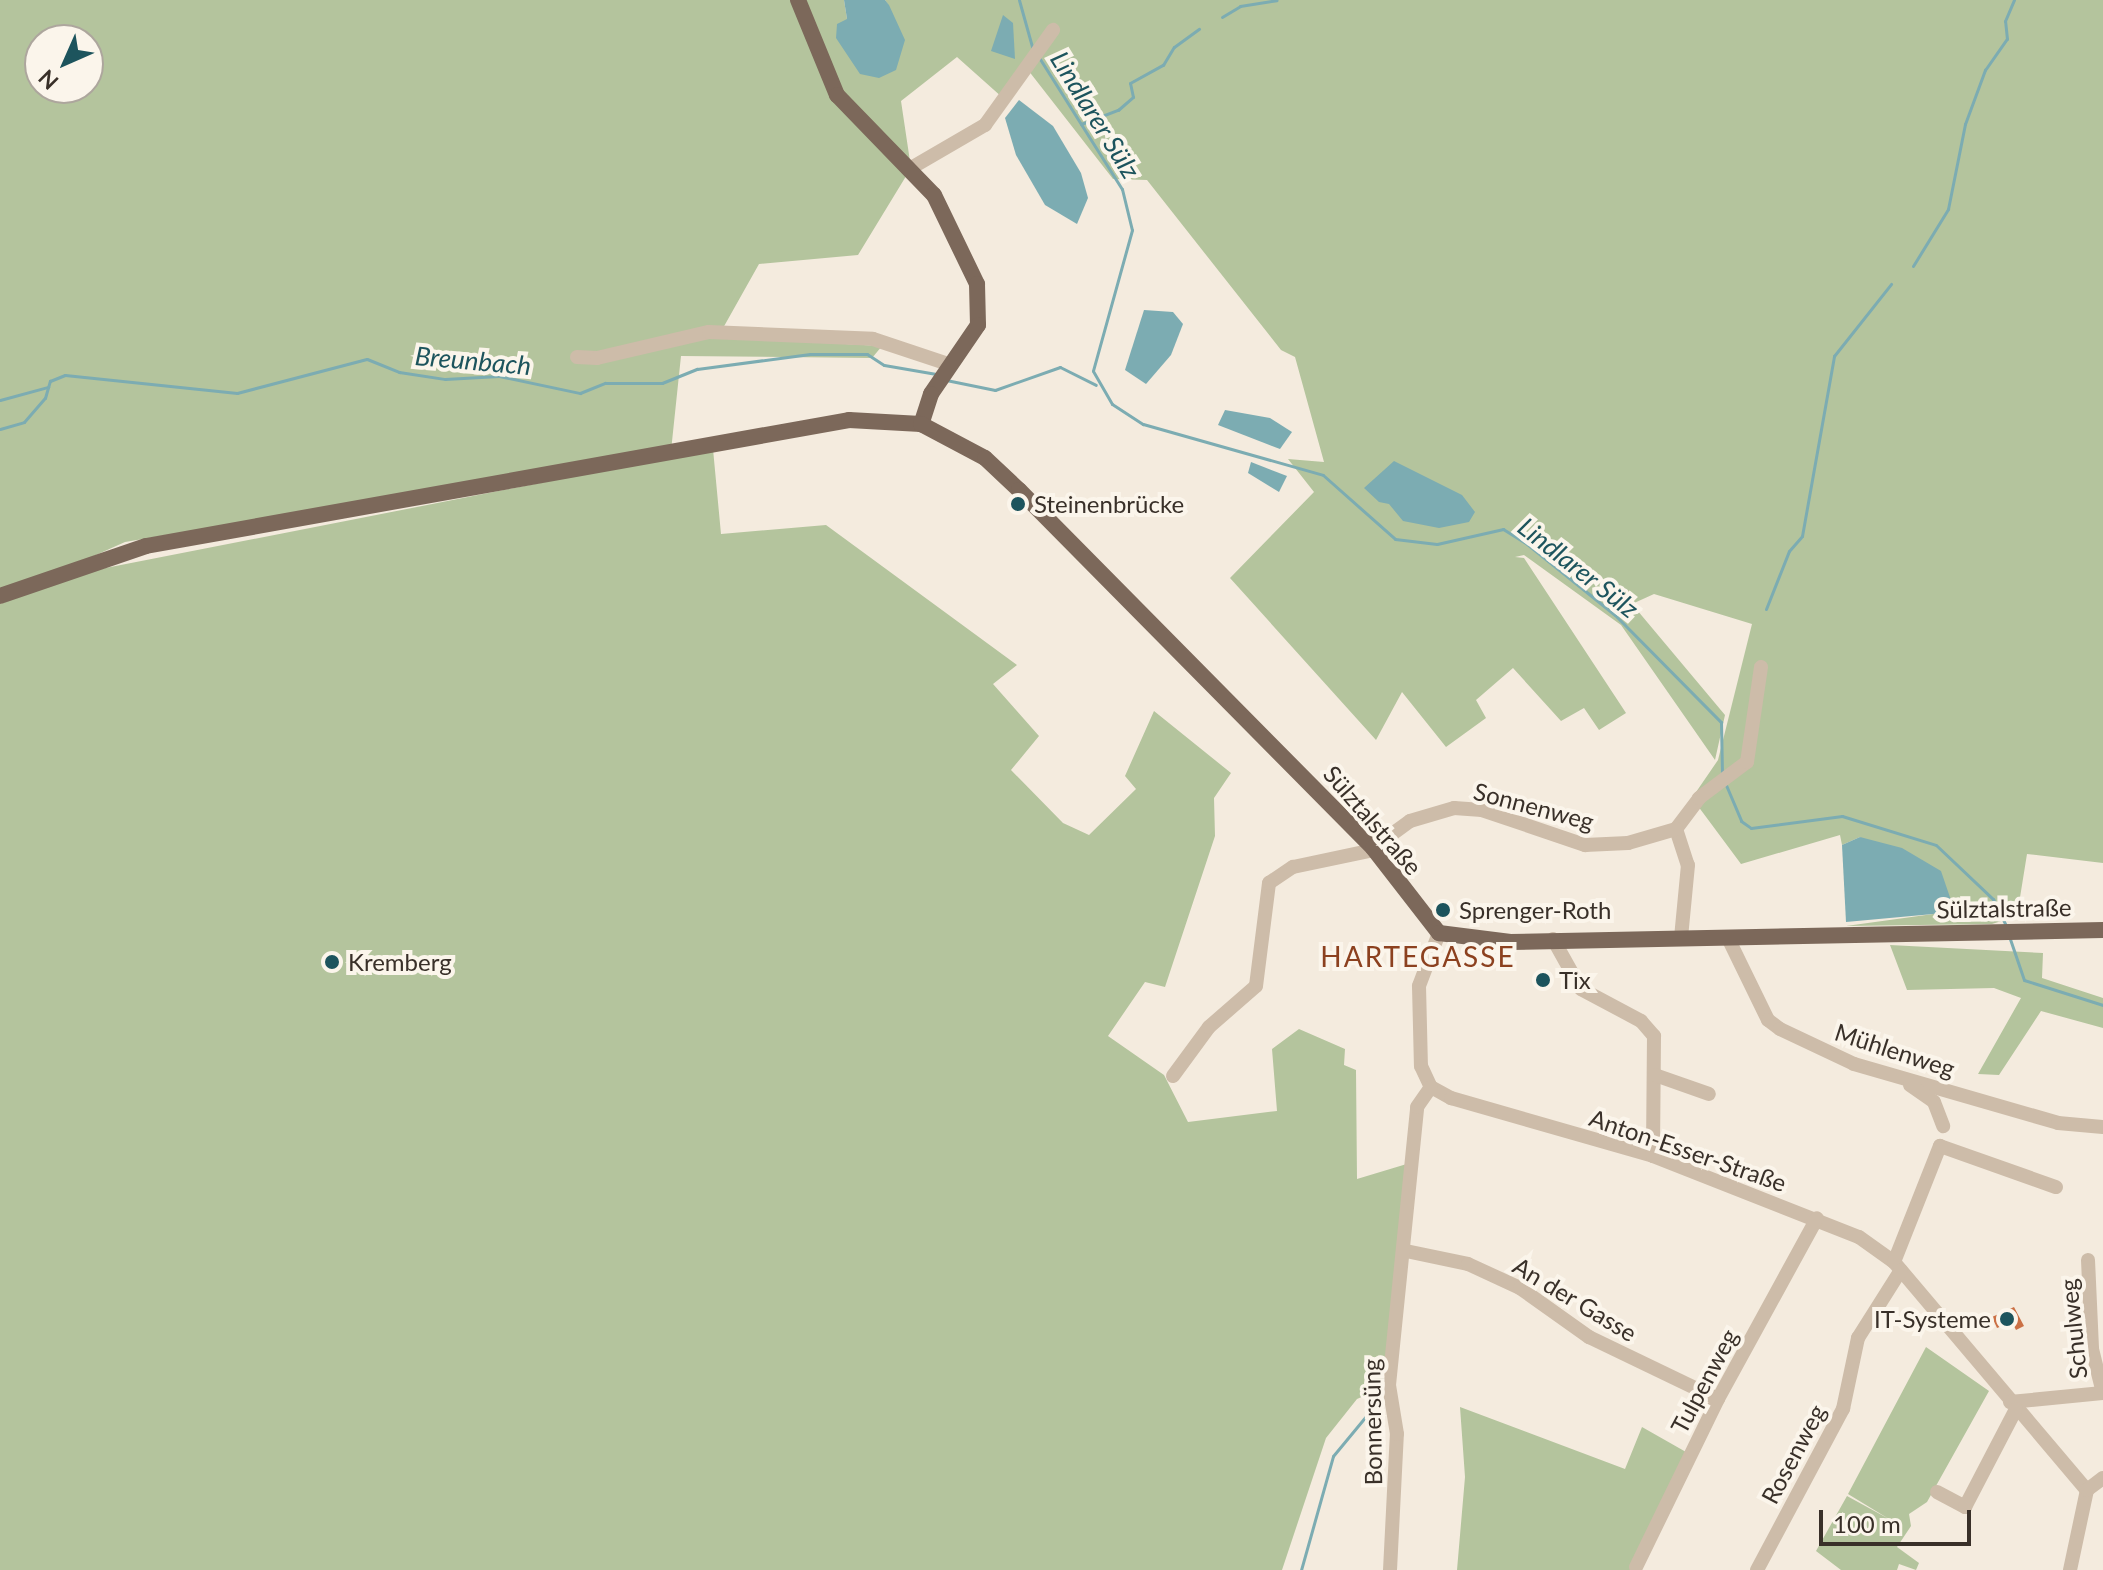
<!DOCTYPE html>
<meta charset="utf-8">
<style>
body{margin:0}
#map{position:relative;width:2103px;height:1570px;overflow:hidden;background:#f4ebde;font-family:Lato,sans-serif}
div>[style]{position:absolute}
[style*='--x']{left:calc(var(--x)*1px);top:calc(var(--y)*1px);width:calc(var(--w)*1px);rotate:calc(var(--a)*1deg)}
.green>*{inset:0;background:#b4c49d}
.water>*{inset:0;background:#7cacb2}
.stream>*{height:3px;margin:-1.5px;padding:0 1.5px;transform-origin:1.5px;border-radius:1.5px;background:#7cacb2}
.building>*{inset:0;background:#cb7045}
.minor>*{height:14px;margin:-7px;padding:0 7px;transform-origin:7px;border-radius:7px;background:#cdbca9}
.major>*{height:16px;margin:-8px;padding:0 8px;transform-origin:8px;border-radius:8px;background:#7c685a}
.dots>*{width:22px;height:22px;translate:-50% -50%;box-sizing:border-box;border:4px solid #fbf5eb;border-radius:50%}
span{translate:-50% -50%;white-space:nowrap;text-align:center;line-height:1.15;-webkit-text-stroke:8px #fbf5eb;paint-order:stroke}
.poi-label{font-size:24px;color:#393029}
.left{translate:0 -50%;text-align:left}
.right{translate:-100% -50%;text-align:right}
.street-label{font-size:24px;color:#393029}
.water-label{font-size:26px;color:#1d545d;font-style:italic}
.quarter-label{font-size:28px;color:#8c411f;letter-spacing:2px}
.north{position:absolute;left:24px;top:24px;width:80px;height:80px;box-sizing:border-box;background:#fbf5eb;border:2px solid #ada69d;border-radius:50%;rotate:225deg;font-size:22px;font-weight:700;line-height:32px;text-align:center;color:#393029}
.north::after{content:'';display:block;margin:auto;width:28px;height:36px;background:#1d545d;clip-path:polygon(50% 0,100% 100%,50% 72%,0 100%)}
.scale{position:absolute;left:1819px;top:1510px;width:152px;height:36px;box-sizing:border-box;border:4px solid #393029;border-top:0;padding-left:10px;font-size:24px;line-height:28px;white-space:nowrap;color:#393029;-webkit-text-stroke:6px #fbf5eb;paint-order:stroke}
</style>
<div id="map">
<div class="green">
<i style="clip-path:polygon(evenodd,0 0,844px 0,847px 19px,889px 6px,885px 0,2103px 0,2103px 863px,2027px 854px,2017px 916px,1992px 924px,1846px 926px,1955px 911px,1860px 837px,1842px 845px,1840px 835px,1741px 864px,1692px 798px,1718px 760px,1752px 624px,1654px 594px,1632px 604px,1725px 715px,1715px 760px,1621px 625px,1524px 555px,1515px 557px,1524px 558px,1626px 713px,1599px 730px,1584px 708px,1561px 721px,1513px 668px,1476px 700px,1486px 718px,1446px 747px,1402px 692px,1376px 740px,1230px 578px,1314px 492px,1288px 459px,1324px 462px,1295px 357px,1281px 350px,1147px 180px,1113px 179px,1028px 70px,1003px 98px,957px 57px,901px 101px,911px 168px,858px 255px,759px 264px,718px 337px,882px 346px,872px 358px,681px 356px,671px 451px,125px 542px,0 598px,0 0,40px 40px,88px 40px,88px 88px,40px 88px,40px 40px)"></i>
<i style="clip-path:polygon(713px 449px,721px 534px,826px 525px,1017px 665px,993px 684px,1039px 736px,1011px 770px,1063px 823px,1089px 835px,1136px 789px,1125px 776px,1154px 711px,1231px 773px,1214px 798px,1215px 836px,1165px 987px,1145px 982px,1108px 1036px,1164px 1075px,1188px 1122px,1277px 1111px,1272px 1049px,1299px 1029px,1345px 1049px,1344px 1065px,1356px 1070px,1357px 1179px,1410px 1163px,1389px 1385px,1357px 1399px,1326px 1438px,1282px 1570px,0 1570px,0 604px,80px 573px)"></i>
<i style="clip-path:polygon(1890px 945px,2043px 953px,2042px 978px,2103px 998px,2103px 1028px,2041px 1011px,1999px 1075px,1978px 1074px,2021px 998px,1994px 988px,1907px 990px)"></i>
<i style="clip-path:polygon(1926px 1347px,1989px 1391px,1927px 1502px,1909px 1514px,1911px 1526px,1897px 1547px,1919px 1563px,1916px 1570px,1899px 1564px,1897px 1570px,1841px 1570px,1816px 1551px,1847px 1496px,1889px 1519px,1848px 1494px)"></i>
<i style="clip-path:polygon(1460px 1407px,1625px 1469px,1642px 1427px,1686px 1452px,1631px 1570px,1457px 1570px,1465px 1477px)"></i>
</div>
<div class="water">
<i style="clip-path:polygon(844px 0,885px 0,889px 5px,905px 40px,896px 70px,879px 78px,860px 74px,836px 38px,837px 24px,847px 19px)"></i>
<i style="clip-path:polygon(1003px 15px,1013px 23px,1015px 59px,991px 51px)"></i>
<i style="clip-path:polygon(1019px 100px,1053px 126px,1081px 173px,1088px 198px,1077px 224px,1045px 205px,1016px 155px,1005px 118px)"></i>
<i style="clip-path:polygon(1144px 310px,1173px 312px,1183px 324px,1171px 355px,1146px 384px,1125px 370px)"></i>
<i style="clip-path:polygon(1225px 410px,1270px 418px,1292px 432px,1280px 449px,1218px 425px)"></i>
<i style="clip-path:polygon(1394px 461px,1462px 495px,1475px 512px,1469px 522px,1439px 528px,1403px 521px,1389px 504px,1379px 502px,1364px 488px)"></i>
<i style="clip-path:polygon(1251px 462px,1287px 476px,1279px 492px,1248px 473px)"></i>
<i style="clip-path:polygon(1860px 837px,1902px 848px,1941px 871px,1955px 912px,1846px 922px,1842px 845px)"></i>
</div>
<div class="stream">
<i style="--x:1019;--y:0;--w:52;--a:74.4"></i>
<i style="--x:1222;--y:17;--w:21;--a:-31"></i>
<i style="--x:1240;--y:6;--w:37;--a:-9"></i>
<i style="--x:1040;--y:59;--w:154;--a:57.8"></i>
<i style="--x:1122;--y:189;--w:42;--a:76.3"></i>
<i style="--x:1132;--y:230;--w:146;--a:105.5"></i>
<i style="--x:1093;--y:371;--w:38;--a:60"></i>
<i style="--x:1112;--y:404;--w:37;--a:33"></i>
<i style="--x:1143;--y:424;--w:187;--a:15.8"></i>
<i style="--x:1323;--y:475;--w:96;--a:41.6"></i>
<i style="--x:1395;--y:539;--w:42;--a:6.8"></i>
<i style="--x:1437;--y:544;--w:68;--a:-12.8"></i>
<i style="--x:1503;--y:529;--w:28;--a:32"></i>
<i style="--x:1527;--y:544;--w:113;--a:38.9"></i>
<i style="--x:1615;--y:615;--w:151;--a:45.3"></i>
<i style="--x:1721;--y:722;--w:53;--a:88.9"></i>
<i style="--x:1081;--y:124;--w:40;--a:-21"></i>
<i style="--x:1118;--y:110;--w:20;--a:-41"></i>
<i style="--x:1133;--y:97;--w:14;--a:-102"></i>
<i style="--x:1130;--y:83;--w:38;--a:-29"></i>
<i style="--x:1163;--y:65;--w:21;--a:-59"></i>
<i style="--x:1174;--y:47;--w:31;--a:-36"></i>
<i style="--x:1913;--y:266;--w:67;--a:-58.4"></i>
<i style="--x:1948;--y:209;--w:87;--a:-78.7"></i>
<i style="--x:1965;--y:124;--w:58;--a:-69.7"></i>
<i style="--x:1985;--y:70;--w:38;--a:-55"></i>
<i style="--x:2007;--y:39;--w:18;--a:-96"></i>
<i style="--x:2005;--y:21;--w:23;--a:-67"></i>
<i style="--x:946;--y:380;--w:50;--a:11.5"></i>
<i style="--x:995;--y:390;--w:69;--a:-19.5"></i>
<i style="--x:1060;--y:367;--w:40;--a:26.6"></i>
<i style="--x:0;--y:400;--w:50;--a:-15.2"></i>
<i style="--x:0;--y:429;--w:25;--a:-16"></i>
<i style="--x:24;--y:422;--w:32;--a:-49"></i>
<i style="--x:45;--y:398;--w:18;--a:-74"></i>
<i style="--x:50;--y:381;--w:16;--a:-22"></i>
<i style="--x:65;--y:375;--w:173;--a:6"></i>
<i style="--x:237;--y:393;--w:134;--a:-14.7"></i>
<i style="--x:367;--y:359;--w:35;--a:22"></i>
<i style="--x:399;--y:372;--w:47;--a:8.7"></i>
<i style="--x:445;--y:379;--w:54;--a:-3.2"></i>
<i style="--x:499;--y:376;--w:83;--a:11.9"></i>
<i style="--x:580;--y:393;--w:27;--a:-22"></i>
<i style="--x:605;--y:383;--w:57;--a:0"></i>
<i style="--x:662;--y:383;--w:38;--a:-22"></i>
<i style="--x:697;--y:369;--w:114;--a:-7.6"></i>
<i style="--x:810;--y:354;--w:57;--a:0"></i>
<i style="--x:867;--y:354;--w:20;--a:33"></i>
<i style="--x:884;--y:365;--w:53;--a:9.8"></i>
<i style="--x:1766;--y:609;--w:62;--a:-68.4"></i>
<i style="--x:1789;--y:551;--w:20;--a:-49"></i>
<i style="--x:1802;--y:536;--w:183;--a:-79.9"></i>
<i style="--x:1834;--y:356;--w:92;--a:-51.6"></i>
<i style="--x:1726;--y:785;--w:39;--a:67"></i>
<i style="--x:1741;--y:821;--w:12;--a:35"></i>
<i style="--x:1751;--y:828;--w:92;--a:-7.5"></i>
<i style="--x:1842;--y:816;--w:98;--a:17.1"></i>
<i style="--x:1936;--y:845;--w:79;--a:43.5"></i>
<i style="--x:1993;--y:899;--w:28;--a:64"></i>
<i style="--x:2010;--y:939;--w:43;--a:71.1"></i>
<i style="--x:2024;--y:980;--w:83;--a:17.6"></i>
<i style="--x:1301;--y:1570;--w:118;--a:-74.3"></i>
<i style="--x:1333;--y:1456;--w:60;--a:-50.4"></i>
</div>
<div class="building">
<i style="clip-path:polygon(2014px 1307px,2024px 1326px,2016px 1330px,2012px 1322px,1997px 1328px,1992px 1317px)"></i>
</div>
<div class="minor">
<i style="--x:911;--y:168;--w:86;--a:-30.2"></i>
<i style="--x:985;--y:125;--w:117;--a:-54.4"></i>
<i style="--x:577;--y:357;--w:20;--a:3"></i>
<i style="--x:597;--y:358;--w:115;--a:-13.1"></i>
<i style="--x:709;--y:332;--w:164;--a:2.4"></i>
<i style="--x:873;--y:339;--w:82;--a:18.4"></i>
<i style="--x:1676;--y:829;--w:39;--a:-53"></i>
<i style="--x:1699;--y:798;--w:60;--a:-36.9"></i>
<i style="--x:1747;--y:762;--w:96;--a:-81.6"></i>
<i style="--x:1676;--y:829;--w:38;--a:72"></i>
<i style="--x:1688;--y:865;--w:73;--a:95.5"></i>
<i style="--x:1373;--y:848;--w:46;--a:-36.1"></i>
<i style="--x:1410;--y:821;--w:46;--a:-16.5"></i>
<i style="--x:1454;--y:808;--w:28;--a:4"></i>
<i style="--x:1482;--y:810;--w:109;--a:18.8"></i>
<i style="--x:1585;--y:845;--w:43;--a:-2.7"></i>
<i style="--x:1628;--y:843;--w:50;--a:-16.3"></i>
<i style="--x:1439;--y:933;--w:57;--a:110.7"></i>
<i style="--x:1419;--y:986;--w:80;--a:88.6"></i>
<i style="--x:1421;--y:1066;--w:23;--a:65"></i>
<i style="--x:1431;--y:1087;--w:23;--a:29"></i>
<i style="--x:1451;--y:1098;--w:210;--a:16"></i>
<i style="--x:1653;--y:1156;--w:221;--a:21.5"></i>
<i style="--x:1859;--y:1237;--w:43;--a:35.5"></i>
<i style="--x:1894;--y:1262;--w:299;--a:49.8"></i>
<i style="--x:1728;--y:938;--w:91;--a:64"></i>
<i style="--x:1768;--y:1020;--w:15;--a:37"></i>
<i style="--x:1780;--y:1029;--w:82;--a:25.3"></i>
<i style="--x:1854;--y:1064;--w:212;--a:16.1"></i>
<i style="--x:2058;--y:1123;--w:45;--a:5.1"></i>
<i style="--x:1553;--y:939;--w:57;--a:60.8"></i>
<i style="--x:1581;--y:989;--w:68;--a:28.1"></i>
<i style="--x:1641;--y:1021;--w:20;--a:49"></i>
<i style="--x:1654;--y:1036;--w:120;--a:90.5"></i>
<i style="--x:1655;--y:1075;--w:57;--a:19.4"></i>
<i style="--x:1173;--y:1076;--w:61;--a:-53.7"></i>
<i style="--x:1209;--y:1027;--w:62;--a:-41.1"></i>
<i style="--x:1256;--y:986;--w:104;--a:-82.8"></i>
<i style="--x:1269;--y:883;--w:29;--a:-34"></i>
<i style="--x:1293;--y:867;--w:83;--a:-11.9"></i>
<i style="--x:1910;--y:1085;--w:29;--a:35"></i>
<i style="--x:1934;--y:1102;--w:26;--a:69"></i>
<i style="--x:1406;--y:1251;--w:63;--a:11.8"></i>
<i style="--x:1468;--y:1264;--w:57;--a:24.8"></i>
<i style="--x:1520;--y:1288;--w:85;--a:35.4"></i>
<i style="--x:1589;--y:1337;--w:143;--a:25.7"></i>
<i style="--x:2088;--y:1260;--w:89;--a:87.4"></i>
<i style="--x:2092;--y:1349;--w:45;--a:76"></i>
<i style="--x:1894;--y:1262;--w:125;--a:-68.4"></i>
<i style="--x:1940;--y:1146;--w:123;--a:19.5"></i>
<i style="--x:2010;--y:1402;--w:93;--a:-5.5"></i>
<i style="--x:1937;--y:1492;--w:32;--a:28"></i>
<i style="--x:1965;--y:1507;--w:110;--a:-62.5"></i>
<i style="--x:1636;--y:1567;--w:187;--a:-64"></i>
<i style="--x:1718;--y:1399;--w:206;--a:-61.3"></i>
<i style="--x:1390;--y:1570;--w:136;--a:-87.1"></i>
<i style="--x:1397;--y:1434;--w:50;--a:-99.3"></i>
<i style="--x:1389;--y:1385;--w:279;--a:-84.2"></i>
<i style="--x:1417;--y:1107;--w:24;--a:-55"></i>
<i style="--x:1757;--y:1570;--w:183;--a:-61.9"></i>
<i style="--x:1843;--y:1409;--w:73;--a:-78.1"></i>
<i style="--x:1858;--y:1338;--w:80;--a:-57.7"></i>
<i style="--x:2070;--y:1570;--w:82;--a:-78"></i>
<i style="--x:2087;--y:1490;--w:20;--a:-37"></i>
</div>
<div class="major">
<i style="--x:798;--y:0;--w:103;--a:67.7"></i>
<i style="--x:837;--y:95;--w:139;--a:45.9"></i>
<i style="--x:934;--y:195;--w:99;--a:64.2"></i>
<i style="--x:977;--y:284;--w:41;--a:88.6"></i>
<i style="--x:978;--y:325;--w:83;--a:124.3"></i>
<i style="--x:931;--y:394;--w:32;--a:108"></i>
<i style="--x:0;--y:596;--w:154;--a:-18.9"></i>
<i style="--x:146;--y:546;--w:714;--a:-10.16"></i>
<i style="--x:849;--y:420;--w:72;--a:3.2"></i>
<i style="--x:921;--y:424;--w:72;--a:28"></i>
<i style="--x:985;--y:458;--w:47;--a:43.3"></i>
<i style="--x:1019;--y:490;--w:503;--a:45.32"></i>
<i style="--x:1373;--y:848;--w:108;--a:52.2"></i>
<i style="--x:1439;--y:933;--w:72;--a:7.2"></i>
<i style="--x:1510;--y:942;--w:593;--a:-1.16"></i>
</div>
<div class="dots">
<i style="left:1018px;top:504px;background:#1d545d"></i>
<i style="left:1443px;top:910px;background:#1d545d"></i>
<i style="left:332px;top:962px;background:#1d545d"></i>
<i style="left:1543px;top:980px;background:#1d545d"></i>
<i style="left:2007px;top:1319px;background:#1d545d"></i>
</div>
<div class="poi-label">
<span class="left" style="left:1034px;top:504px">Steinenbrücke</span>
<span class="left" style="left:1459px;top:910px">Sprenger-Roth</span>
<span class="left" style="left:348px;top:962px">Kremberg</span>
<span class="left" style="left:1559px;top:980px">Tix</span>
<span class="right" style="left:1991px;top:1319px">IT-Systeme</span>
</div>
<div class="street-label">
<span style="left:1534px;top:806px;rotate:15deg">Sonnenweg</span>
<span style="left:1373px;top:820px;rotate:49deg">Sülztalstraße</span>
<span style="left:2004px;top:908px;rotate:-1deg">Sülztalstraße</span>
<span style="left:1895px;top:1050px;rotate:18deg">Mühlenweg</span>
<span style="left:1688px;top:1150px;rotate:19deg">Anton-Esser-Straße</span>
<span style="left:1575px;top:1299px;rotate:31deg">An der Gasse</span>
<span style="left:2073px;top:1329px;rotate:-96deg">Schulweg</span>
<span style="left:1704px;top:1381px;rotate:-62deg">Tulpenweg</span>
<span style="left:1372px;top:1422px;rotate:-91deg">Bonnersüng</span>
<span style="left:1793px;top:1454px;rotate:-62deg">Rosenweg</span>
</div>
<div class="water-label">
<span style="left:1095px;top:115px;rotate:58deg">Lindlarer Sülz</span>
<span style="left:473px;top:361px;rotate:5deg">Breunbach</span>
<span style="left:1578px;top:568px;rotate:38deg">Lindlarer Sülz</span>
</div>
<div class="quarter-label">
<span style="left:1418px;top:956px">HARTEGASSE</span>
</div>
<div class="north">N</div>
<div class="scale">100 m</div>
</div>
